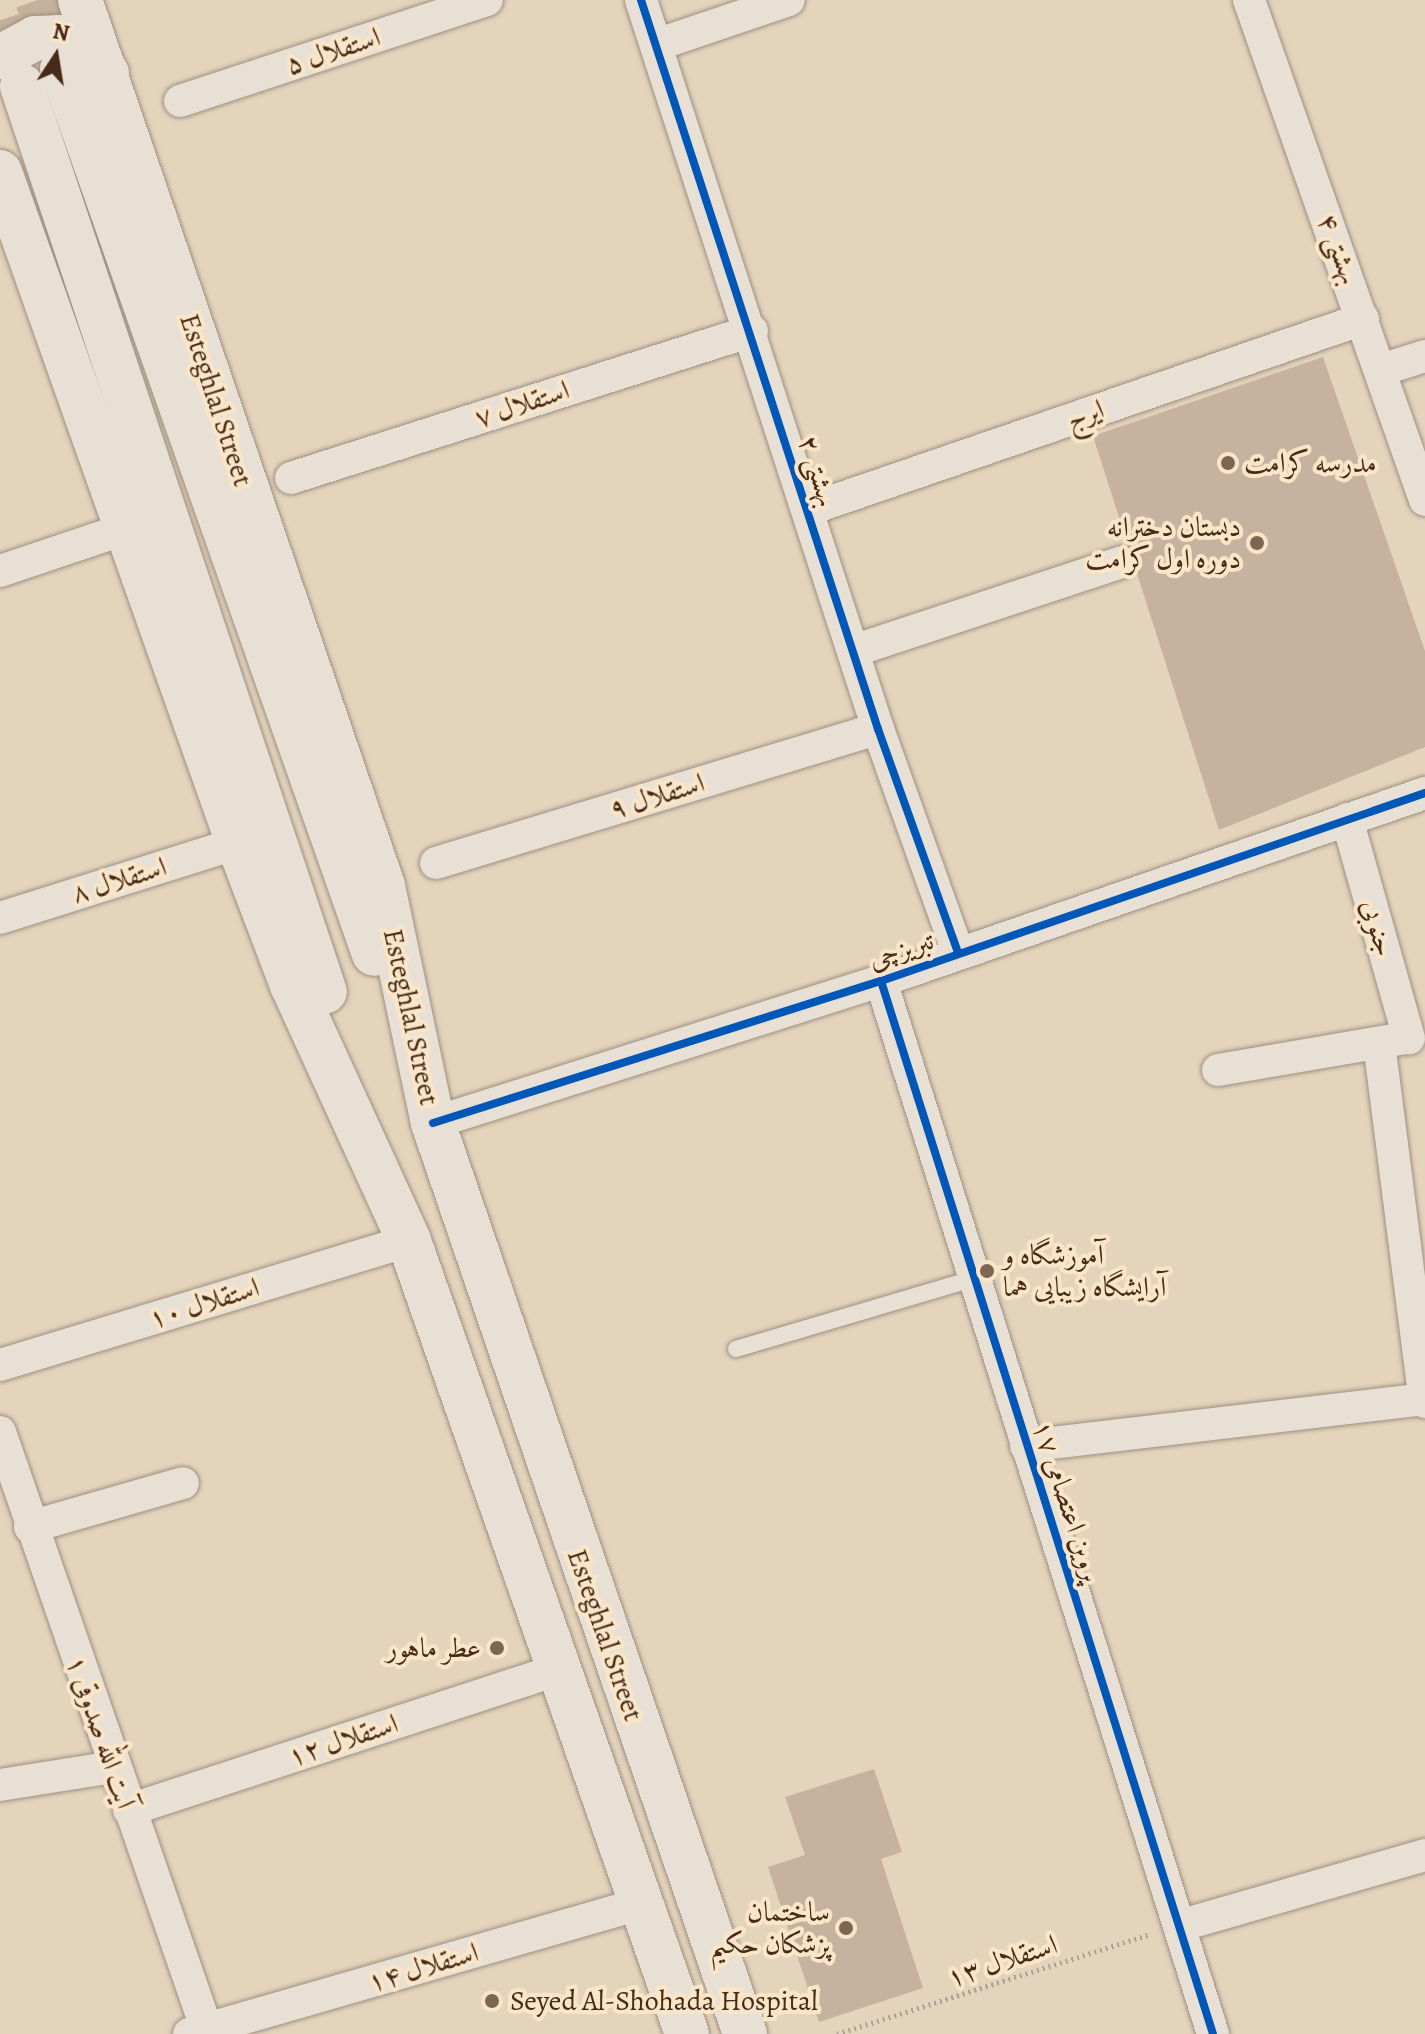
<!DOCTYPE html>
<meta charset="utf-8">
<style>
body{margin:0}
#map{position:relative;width:1425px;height:2034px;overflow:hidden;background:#e5d4bc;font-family:Alegreya,Amiri,serif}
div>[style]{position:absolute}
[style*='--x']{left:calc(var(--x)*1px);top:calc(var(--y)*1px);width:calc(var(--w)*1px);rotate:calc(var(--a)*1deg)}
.building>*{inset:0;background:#c6b29f}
.secondary-tunnel>*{height:44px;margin-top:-22px;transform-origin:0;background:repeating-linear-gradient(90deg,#c6b29c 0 44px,transparent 0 66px)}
.path>*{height:5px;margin-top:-2.5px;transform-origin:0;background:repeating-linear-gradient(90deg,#aca398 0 2px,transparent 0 6px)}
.roads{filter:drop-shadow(0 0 2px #9d9081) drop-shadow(0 0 2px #9d9081)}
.service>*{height:16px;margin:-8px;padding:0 8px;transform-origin:8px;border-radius:8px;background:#e8e0d4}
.minor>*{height:32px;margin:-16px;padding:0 16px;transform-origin:16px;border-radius:16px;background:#e8e0d4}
.secondary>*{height:44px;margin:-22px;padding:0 22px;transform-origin:22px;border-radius:22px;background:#e8e0d4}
.cycleway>*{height:8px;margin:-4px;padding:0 4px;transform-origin:4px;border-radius:4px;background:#0057b8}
.dots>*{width:22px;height:22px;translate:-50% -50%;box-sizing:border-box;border:4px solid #f9e5c8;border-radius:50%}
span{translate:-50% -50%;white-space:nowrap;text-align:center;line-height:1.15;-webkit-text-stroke:8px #f9e5c8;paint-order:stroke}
.street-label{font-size:28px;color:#482a1a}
.poi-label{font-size:28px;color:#482a1a}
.left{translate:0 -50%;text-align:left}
.right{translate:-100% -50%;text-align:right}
.north{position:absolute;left:16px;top:16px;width:80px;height:80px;-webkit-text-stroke:6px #f9e5c8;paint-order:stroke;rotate:12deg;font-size:22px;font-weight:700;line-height:32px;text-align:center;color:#482a1a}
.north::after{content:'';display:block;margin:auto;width:28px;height:36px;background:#482a1a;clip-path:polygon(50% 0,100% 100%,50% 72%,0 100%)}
</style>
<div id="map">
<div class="building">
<i style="clip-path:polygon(1323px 357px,1425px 651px,1425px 747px,1219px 830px,1093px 436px)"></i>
<i style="clip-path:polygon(874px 1769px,902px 1852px,881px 1859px,923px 1988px,819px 2022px,768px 1867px,805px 1855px,785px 1797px)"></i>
</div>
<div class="secondary-tunnel">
<i style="--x:37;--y:0;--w:73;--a:70.1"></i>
<i style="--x:0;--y:20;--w:70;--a:71.6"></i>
</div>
<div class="path">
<i style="--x:837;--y:2034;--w:326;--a:-17.7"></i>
</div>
<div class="roads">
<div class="service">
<i style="--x:736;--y:1349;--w:249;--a:-16.5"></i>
</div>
<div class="minor">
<i style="--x:641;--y:0;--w:767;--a:71.99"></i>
<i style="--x:878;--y:729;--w:238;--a:70.3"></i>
<i style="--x:1249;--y:0;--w:530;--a:70.61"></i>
<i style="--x:656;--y:45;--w:140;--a:-18.7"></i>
<i style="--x:180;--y:101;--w:323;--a:-18.2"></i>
<i style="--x:1381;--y:370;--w:46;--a:-17.7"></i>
<i style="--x:291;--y:478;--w:484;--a:-17.7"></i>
<i style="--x:807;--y:510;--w:588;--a:-18.96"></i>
<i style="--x:0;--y:571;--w:135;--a:-18.6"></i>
<i style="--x:853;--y:651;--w:283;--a:-18.3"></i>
<i style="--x:1347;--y:819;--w:228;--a:74.2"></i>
<i style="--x:436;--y:863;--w:462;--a:-16.9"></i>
<i style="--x:0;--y:918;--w:250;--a:-17.5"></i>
<i style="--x:881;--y:981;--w:1104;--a:72.5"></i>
<i style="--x:1379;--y:1043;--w:362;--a:82.7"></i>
<i style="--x:1218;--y:1070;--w:185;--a:-9.7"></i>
<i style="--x:433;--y:1123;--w:470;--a:-17.6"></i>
<i style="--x:881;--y:981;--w:576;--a:-19.06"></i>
<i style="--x:0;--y:1365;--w:427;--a:-16.9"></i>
<i style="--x:0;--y:1432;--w:633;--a:70.91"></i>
<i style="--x:1026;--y:1446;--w:402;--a:-6.7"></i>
<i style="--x:30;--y:1527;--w:159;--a:-16"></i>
<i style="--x:0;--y:1785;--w:115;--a:-9"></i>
<i style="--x:129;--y:1810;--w:451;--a:-18.1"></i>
<i style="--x:1179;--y:1926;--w:256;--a:-16.1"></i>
<i style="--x:189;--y:2034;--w:468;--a:-16.1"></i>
</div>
<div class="secondary">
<i style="--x:80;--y:0;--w:936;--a:71.12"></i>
<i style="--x:383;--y:886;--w:242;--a:78.1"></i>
<i style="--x:433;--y:1123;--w:963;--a:71.09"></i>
<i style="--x:0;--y:57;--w:40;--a:-28"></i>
<i style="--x:35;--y:38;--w:23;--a:-2"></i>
<i style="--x:58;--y:37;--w:35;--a:25"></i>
<i style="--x:90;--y:52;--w:27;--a:51"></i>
<i style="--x:62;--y:69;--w:938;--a:70.58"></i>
<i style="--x:22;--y:86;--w:955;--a:71.51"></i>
<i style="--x:0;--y:172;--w:712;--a:70.47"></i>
<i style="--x:238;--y:843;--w:152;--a:69.2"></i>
<i style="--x:292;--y:985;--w:281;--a:65.4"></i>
<i style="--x:409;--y:1241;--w:840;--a:70.68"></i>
</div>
</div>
<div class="cycleway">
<i style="--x:641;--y:0;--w:767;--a:71.99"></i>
<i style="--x:878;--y:729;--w:238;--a:70.3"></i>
<i style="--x:881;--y:981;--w:1104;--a:72.5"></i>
<i style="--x:433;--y:1123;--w:470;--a:-17.6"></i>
<i style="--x:881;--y:981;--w:576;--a:-19.06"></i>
</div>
<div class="dots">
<i style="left:1228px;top:463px;background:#7f6653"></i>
<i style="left:1257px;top:543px;background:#7f6653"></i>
<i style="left:987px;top:1271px;background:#7f6653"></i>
<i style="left:497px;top:1648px;background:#7f6653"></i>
<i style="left:846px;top:1928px;background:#7f6653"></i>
<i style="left:492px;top:2001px;background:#7f6653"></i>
</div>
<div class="street-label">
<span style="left:333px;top:51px;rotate:-18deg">استقلال ۵</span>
<span style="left:1339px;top:249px;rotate:70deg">بهشتی ۴</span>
<span style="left:216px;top:400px;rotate:72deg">Esteghlal Street</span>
<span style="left:522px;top:404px;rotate:-18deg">استقلال ۷</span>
<span style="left:1085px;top:414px;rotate:-19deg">ایرج</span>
<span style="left:818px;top:471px;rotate:73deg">بهشتی ۲</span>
<span style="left:657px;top:796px;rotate:-17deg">استقلال ۹</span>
<span style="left:119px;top:880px;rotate:-17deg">استقلال ۸</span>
<span style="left:1378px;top:928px;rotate:74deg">جنوبی</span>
<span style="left:901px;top:950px;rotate:-19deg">تبریزچی</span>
<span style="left:411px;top:1017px;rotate:78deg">Esteghlal Street</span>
<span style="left:204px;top:1303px;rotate:-17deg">استقلال ۱۰</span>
<span style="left:1067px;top:1501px;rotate:72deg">پروین اعتصامی ۱۷</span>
<span style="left:605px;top:1635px;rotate:71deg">Esteghlal Street</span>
<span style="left:101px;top:1732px;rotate:71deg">آیت الله صدوقی ۱</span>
<span style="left:343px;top:1740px;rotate:-18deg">استقلال ۱۲</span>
<span style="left:1002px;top:1961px;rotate:-18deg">استقلال ۱۳</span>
<span style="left:423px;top:1967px;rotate:-16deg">استقلال ۱۴</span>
</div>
<div class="poi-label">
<span class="left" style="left:1244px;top:463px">مدرسه کرامت</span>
<span class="right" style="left:1241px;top:543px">دبستان دخترانه<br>دوره اول کرامت</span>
<span class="left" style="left:1003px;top:1271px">آموزشگاه و<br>آرایشگاه زیبایی هما</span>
<span class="right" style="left:481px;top:1648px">عطر ماهور</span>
<span class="right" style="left:830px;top:1928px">ساختمان<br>پزشکان حکیم</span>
<span class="left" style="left:510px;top:2001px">Seyed Al-Shohada Hospital</span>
</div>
<div class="north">N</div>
</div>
